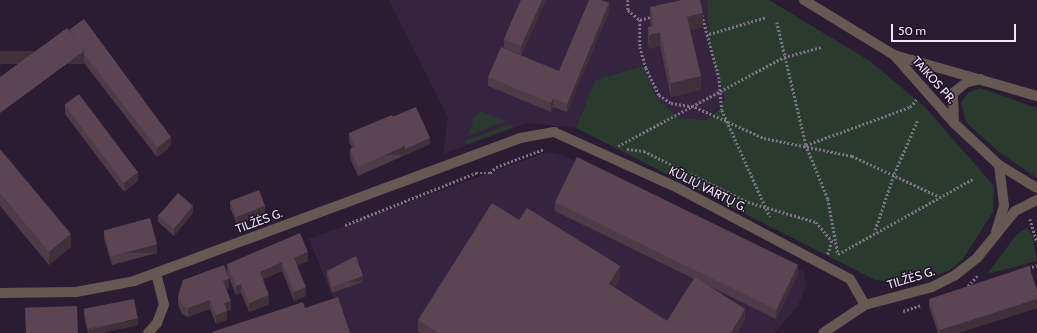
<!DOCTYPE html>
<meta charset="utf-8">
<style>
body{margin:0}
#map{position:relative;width:1037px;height:333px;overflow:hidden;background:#2a1c32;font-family:Cabin,sans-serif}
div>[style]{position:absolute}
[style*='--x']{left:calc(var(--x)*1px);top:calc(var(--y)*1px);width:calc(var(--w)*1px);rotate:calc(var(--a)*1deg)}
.built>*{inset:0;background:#352440}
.green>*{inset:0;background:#2a3a2e}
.path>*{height:2.5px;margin-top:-1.25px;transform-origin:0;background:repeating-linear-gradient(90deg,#7f7386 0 2px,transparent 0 4px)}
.minor>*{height:10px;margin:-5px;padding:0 5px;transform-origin:5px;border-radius:5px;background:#665953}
.tertiary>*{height:10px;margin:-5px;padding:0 5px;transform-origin:5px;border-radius:5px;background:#665953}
.wall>*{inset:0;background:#4f3a47}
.shaded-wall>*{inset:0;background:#40303a;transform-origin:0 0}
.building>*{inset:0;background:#5c4453;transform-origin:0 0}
span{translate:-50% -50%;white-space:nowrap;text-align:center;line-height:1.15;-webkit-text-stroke:3px #201328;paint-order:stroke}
.street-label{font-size:12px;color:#efe6f5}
.scale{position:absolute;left:891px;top:24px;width:125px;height:18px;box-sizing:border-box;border:2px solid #efe6f5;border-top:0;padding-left:5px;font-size:12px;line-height:14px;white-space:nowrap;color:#efe6f5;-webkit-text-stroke:3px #201328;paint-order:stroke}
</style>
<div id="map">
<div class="built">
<i style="clip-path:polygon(389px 0,707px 0,709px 42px,725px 100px,706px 120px,680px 118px,657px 99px,642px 66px,595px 80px,576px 128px,527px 123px,443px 154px,448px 117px)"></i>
<i style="clip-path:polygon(547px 152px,562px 155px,804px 272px,806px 287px,797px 307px,775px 333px,347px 333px,309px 239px)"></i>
</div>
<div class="green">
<i style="clip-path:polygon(707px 0,769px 0,870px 61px,925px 107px,994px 186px,993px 212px,963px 259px,949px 271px,906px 284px,875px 280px,576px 128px,595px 80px,643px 66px,657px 99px,680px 118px,706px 120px,719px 109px,725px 100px,709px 42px)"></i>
<i style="clip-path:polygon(980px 88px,1037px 108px,1037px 178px,999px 152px,966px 122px,961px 103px,968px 93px)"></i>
<i style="clip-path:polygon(481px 111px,506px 121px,468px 136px,474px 118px)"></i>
<i style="clip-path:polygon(510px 124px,514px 127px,465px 145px,465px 141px)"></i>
<i style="clip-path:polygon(1027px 228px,1032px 234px,1037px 261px,987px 274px,1017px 234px)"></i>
</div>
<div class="path">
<i style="--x:628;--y:0;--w:10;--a:90"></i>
<i style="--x:628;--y:10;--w:16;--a:40"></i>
<i style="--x:640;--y:20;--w:27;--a:90"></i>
<i style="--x:640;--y:47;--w:22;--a:74"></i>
<i style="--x:646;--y:68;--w:30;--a:64"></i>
<i style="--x:659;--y:95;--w:14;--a:34"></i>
<i style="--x:671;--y:103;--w:24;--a:9"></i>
<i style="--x:695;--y:107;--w:76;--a:24.2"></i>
<i style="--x:764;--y:138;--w:90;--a:11.6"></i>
<i style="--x:852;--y:156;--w:97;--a:25"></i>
<i style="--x:702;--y:15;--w:64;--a:74.7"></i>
<i style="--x:719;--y:77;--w:33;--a:85"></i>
<i style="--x:722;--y:110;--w:117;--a:65.8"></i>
<i style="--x:640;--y:20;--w:14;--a:-17"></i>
<i style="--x:777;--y:22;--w:126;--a:76.7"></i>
<i style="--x:806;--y:145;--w:58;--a:67.8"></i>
<i style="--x:828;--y:199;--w:56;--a:79.7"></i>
<i style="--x:838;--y:254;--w:154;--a:-29.1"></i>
<i style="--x:709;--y:34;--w:60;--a:-16.3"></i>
<i style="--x:806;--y:145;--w:111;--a:-20.1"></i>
<i style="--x:910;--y:107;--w:11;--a:-49"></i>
<i style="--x:618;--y:146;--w:188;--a:-28.2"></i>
<i style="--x:784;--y:57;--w:38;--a:-15"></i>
<i style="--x:627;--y:149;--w:17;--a:7"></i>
<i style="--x:644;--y:151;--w:116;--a:26.1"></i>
<i style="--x:748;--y:202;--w:71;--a:16.4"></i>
<i style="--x:816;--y:222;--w:25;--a:50"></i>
<i style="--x:832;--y:241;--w:14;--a:107"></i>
<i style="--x:1030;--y:219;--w:24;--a:73"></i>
<i style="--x:345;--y:225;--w:141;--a:-21.7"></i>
<i style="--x:476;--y:173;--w:14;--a:0"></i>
<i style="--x:490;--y:173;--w:8;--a:-45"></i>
<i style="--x:496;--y:167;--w:51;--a:-20.6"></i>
<i style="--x:875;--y:230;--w:59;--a:-71.3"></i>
<i style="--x:894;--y:174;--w:60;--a:-66.4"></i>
<i style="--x:1028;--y:268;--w:9;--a:-18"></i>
<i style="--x:965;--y:289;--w:18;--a:-47"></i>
<i style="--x:903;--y:311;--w:19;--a:-18"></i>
</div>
<div class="minor">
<i style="--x:0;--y:293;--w:76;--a:-0.8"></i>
<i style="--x:76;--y:292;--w:59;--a:-10.7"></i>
<i style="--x:134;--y:281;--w:412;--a:-20.3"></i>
<i style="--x:520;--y:138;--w:35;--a:-10"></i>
<i style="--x:554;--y:132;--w:134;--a:24.3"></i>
<i style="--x:676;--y:187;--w:197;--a:27.9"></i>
<i style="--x:850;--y:279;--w:30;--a:60"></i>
<i style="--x:865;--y:305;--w:50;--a:146.3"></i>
<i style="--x:148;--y:333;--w:13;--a:-48"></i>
<i style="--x:157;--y:323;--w:19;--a:-69"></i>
<i style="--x:164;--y:305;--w:32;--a:-104"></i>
</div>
<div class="tertiary">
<i style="--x:804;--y:0;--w:105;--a:31.4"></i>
<i style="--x:894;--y:55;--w:91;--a:48.6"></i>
<i style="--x:954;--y:123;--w:62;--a:43"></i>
<i style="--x:999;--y:165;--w:44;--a:31.2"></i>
<i style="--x:894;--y:55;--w:149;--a:16"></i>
<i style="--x:954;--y:123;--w:30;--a:-92"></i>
<i style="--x:953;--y:93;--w:18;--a:-38"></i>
<i style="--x:967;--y:82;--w:14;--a:-12"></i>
<i style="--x:996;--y:232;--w:28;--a:-73"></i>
<i style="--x:1004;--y:205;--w:40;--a:-97.1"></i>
<i style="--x:865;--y:305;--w:69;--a:-15"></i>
<i style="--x:932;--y:287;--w:25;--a:-27"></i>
<i style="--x:954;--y:276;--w:29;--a:-38"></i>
<i style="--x:977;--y:258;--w:60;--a:-51"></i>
<i style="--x:1015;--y:211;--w:25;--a:-27"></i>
</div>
<div class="wall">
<i style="clip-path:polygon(521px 0,546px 0,521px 55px,504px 48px,504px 39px)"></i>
<i style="clip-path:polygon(650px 7px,703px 27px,690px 30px,701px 90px,671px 97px,660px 46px,649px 49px,648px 41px,648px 27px,651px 26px,650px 21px)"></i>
<i style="clip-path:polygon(609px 12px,567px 112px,553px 107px,551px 112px,488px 86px,488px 77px,559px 71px)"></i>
<i style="clip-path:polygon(67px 28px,171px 146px,157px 157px,84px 63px,84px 64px)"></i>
<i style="clip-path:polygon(65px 105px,138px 181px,124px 192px,65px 114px)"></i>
<i style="clip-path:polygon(349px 133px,430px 144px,358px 176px,350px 158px,350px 149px,352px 148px,349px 142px)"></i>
<i style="clip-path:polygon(0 149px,71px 247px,49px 265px,0 206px)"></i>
<i style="clip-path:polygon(230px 201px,265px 212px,237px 224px,230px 208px)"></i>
<i style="clip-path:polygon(555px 202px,798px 274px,776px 319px,709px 286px,745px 320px,737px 333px,422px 333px,418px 331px,418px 320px,519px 220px,620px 277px,614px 287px,667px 321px,694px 279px,555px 211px)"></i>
<i style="clip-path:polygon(193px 213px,174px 236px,158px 222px,158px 216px)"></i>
<i style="clip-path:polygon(104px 230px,157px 253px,112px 265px,104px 239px)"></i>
<i style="clip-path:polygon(308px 261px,297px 265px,306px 296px,294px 301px,282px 271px,263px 279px,269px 304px,249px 312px,241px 293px,236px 295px,227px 273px,227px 264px)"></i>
<i style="clip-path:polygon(327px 271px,363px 282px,332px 293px,327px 277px)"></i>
<i style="clip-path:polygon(229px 288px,226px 289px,231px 310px,227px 311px,227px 320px,216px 324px,210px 309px,188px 317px,182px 314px,178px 305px,178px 296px)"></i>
<i style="clip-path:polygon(929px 299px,1037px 308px,958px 333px,938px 333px,929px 307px)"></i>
<i style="clip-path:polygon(84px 310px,138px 325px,102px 333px,88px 333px,84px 316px)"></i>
</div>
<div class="shaded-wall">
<i style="clip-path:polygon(542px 0,546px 0,521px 55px,521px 46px)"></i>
<i style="clip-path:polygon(609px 3px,609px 12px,567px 112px,567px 104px)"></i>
<i style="clip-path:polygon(703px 13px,703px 27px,687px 30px,687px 17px)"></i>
<i style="clip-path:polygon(660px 32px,660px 46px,649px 49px,649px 35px)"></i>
<i style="left:84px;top:51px;width:13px;height:104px;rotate:90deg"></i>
<i style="clip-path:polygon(701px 76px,701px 90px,671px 97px,671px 83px)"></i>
<i style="clip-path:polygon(553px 98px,553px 107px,551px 112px,551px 103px)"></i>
<i style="clip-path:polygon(171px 137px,171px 146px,157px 157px,157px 148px)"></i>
<i style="clip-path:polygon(430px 138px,430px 144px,405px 155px,405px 149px)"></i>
<i style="left:405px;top:146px;width:9px;height:51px;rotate:90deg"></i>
<i style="clip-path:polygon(138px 172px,138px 181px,124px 192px,124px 183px)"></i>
<i style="clip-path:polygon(193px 206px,193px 213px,174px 236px,174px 229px)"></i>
<i style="clip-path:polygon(265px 206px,265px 212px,237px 224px,237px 217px)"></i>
<i style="clip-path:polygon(71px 234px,71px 247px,49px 265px,49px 252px)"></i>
<i style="left:157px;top:244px;width:9px;height:47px;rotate:90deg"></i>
<i style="clip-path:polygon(308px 252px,308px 261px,294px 267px,294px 258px)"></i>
<i style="clip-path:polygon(282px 262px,282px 271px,260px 280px,260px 272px)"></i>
<i style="clip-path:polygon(798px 265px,798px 274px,776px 319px,776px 310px)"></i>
<i style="clip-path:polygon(620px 266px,620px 277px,609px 295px,609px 284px)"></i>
<i style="left:363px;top:276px;width:6px;height:33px;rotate:90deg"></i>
<i style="clip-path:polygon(229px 279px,229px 288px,223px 290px,223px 281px)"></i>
<i style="clip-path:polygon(241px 284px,241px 293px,236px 295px,236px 286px)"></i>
<i style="clip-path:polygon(306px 287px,306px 296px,294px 301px,294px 292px)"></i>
<i style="clip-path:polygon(269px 295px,269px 304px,249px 312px,249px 303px)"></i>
<i style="clip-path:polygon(1037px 299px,1037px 308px,958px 333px,940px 333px,940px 330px)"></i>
<i style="clip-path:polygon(210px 300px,210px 309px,188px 317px,188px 308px)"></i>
<i style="clip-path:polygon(231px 301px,231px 310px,227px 311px,227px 320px,216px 324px,216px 315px,224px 303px)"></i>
<i style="clip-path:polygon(745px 309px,745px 320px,737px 333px,731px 333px)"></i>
<i style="clip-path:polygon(138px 319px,138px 325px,102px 333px,89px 333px,89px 330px)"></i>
</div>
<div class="building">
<i style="clip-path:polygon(521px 0,542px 0,521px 46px,504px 39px)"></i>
<i style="clip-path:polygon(589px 0,601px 0,609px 3px,567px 104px,553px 98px,551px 103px,488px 77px,501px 47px,559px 71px)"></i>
<i style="clip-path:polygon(682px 0,700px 0,703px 13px,687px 17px,701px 76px,671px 83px,660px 32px,649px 35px,648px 27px,654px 26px,650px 7px)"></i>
<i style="clip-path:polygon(84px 19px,171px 137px,157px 148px,84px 54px,84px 51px,69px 30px)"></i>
<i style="clip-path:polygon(67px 28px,84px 51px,0 113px,0 77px)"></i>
<i style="left:79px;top:94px;width:98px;height:18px;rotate:53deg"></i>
<i style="clip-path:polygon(416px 107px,430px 138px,405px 149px,405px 146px,392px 117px)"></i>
<i style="clip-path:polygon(392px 115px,405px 146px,358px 167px,350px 149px,355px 147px,349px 133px)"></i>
<i style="clip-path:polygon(0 149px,71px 234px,49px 252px,0 193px)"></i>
<i style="left:577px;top:157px;width:246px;height:50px;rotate:26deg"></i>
<i style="left:259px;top:190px;width:17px;height:31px;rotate:69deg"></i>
<i style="left:178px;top:193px;width:20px;height:30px;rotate:41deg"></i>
<i style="clip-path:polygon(492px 203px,519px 220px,527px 208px,620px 266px,609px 284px,667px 321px,695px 277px,745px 309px,731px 333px,439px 333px,418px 320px)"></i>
<i style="left:150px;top:218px;width:27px;height:48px;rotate:75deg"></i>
<i style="clip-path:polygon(300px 233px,308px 252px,294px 258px,306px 287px,294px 292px,282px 262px,260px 272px,269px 295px,249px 303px,241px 284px,236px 286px,227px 264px)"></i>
<i style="clip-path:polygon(356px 256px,363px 276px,332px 287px,327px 271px)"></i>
<i style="clip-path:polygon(224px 265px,229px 279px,223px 281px,231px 301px,224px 303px,227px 311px,216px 315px,210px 300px,188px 308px,182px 306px,178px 296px,183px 280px)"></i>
<i style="clip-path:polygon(1029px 266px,1037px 290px,1037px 299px,940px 330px,929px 299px)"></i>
<i style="clip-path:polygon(338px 297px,350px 333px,213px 333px,212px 332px,303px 302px,305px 308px)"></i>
<i style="left:134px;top:299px;width:20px;height:51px;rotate:79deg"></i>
<i style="left:77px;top:306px;width:27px;height:52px;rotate:88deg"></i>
</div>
<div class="street-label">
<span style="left:934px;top:80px;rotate:48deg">TAIKOS PR.</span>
<span style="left:708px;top:189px;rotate:27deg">KŪLIŲ VARTŲ G.</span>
<span style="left:259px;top:221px;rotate:-20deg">TILŽĖS G.</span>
<span style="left:911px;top:278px;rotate:-17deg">TILŽĖS G.</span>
</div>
<div class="scale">50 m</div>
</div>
